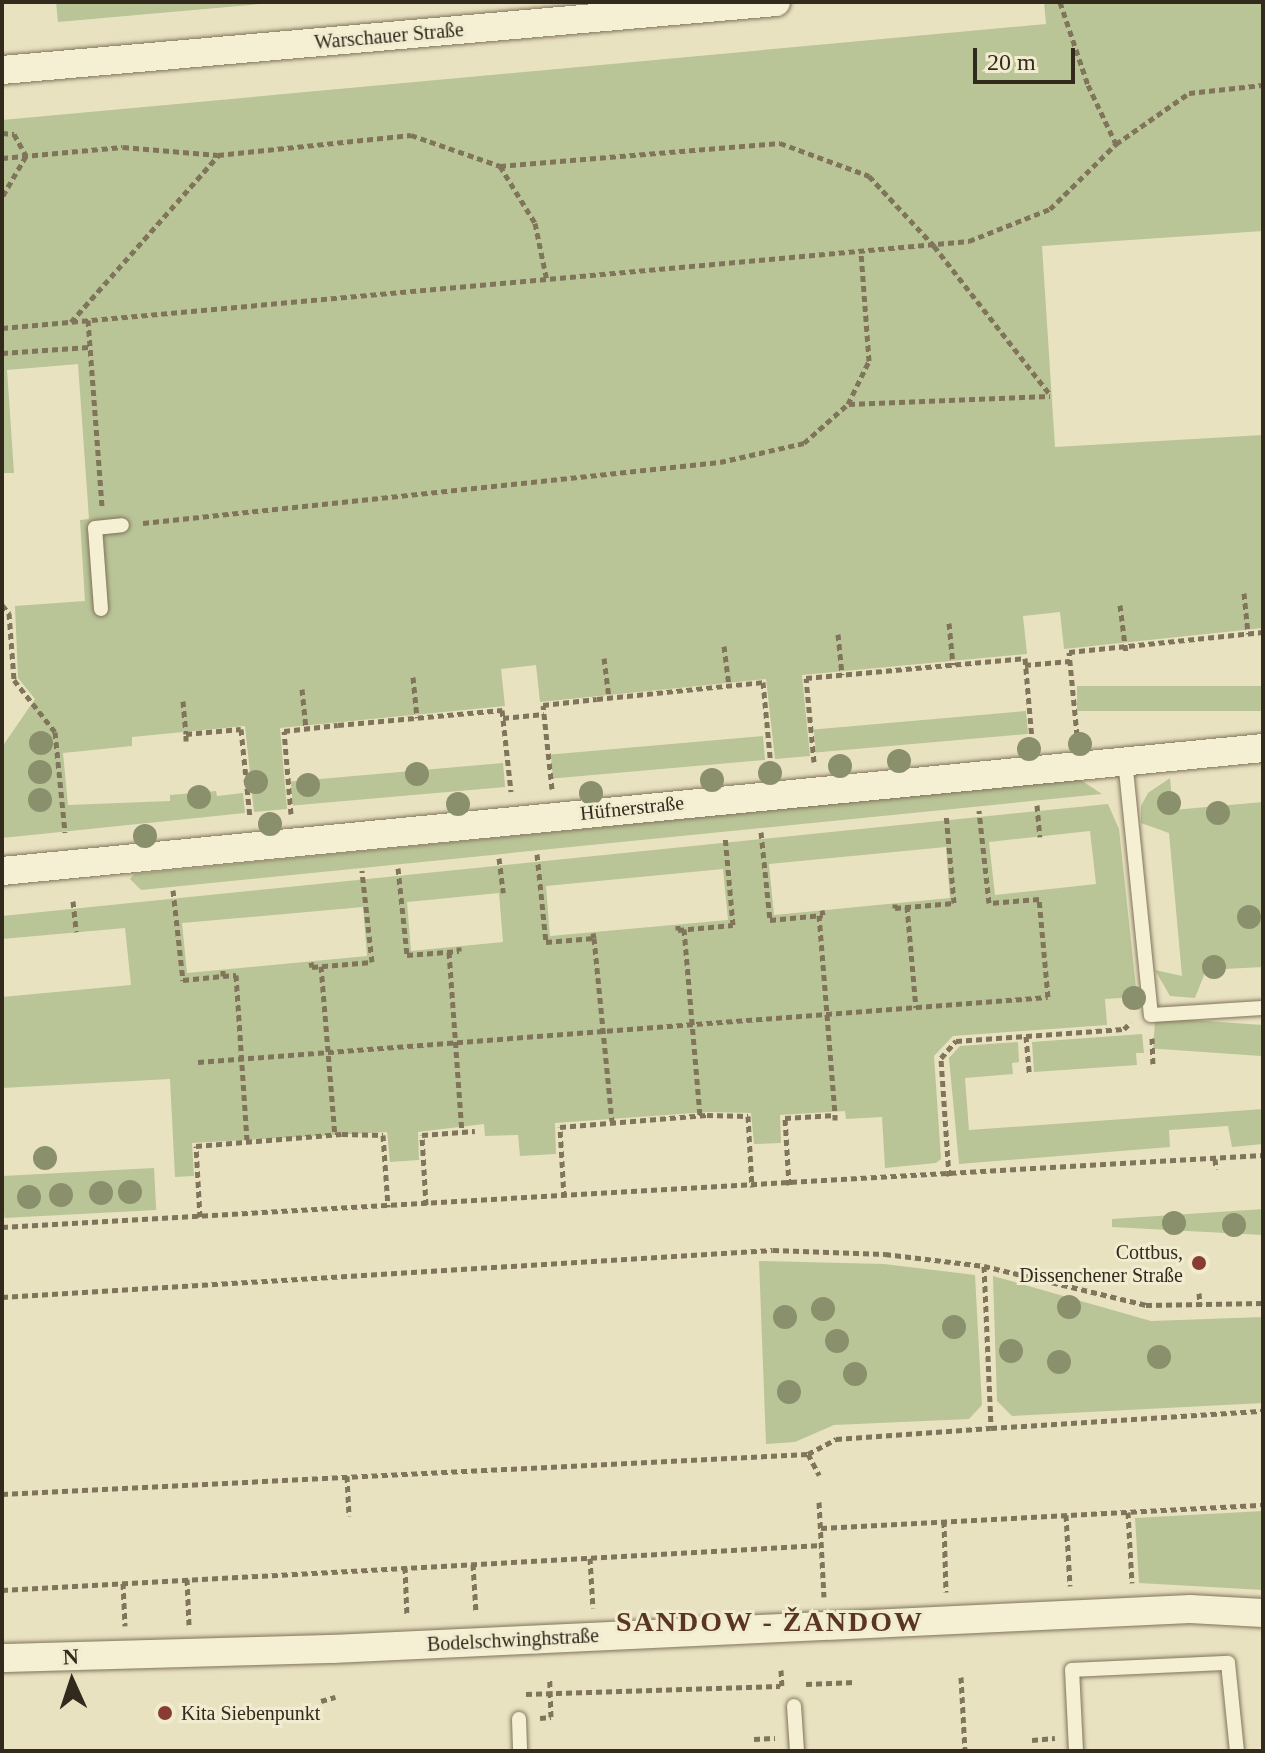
<!DOCTYPE html>
<meta charset="utf-8">
<style>
body{margin:0}
#map{position:relative;width:1265px;height:1753px;overflow:hidden;background:#e9e2c1;font-family:"Times New Roman",serif}
div>[style]{position:absolute}
[style*='--x']{left:calc(var(--x)*1px);top:calc(var(--y)*1px);width:calc(var(--w)*1px);rotate:calc(var(--a)*1deg)}
.green>*{inset:0;background:#b9c597;transform-origin:0 0}
.path>*{height:5px;margin-top:-2.5px;transform-origin:0;background:repeating-linear-gradient(90deg,#80745b 0 6px,transparent 0 10px)}
.roads{filter:drop-shadow(0 0 2px #80745b) drop-shadow(0 0 2px #80745b)}
.lane>*{height:14px;margin:-7px;padding:0 7px;transform-origin:7px;border-radius:7px;background:#f5efd3}
.street>*{height:28px;margin:-14px;padding:0 14px;transform-origin:14px;border-radius:14px;background:#f5efd3}
.trees>*{width:24px;height:24px;margin:-12px;border-radius:50%;background:#8a906c}
.dots>*{width:22px;height:22px;translate:-50% -50%;box-sizing:border-box;border:4px solid #f1ecd0;border-radius:50%}
span{translate:-50% -50%;white-space:nowrap;text-align:center;line-height:1.15;-webkit-text-stroke:6px #f1ecd0;paint-order:stroke}
.street-label{font-size:20px;color:#322a1d}
.poi-label{font-size:20px;color:#322a1d}
.right{translate:-100% -50%;text-align:right}
.left{translate:0 -50%;text-align:left}
.district-label{font-size:28px;color:#5a3521;font-weight:700;letter-spacing:2px}
.frame{position:absolute;inset:0;border:4px solid #322a1d;pointer-events:none}
.north{position:absolute;left:32px;top:1641px;width:80px;height:80px;-webkit-text-stroke:6px #f1ecd0;paint-order:stroke;rotate:357deg;font-size:22px;font-weight:700;line-height:32px;text-align:center;color:#322a1d}
.north::after{content:'';display:block;margin:auto;width:28px;height:36px;background:#322a1d;clip-path:polygon(50% 0,100% 100%,50% 72%,0 100%)}
.scale{position:absolute;left:973px;top:48px;width:102px;height:36px;box-sizing:border-box;border:4px solid #322a1d;border-top:0;padding-left:10px;font-size:24px;line-height:28px;white-space:nowrap;color:#322a1d;-webkit-text-stroke:6px #f1ecd0;paint-order:stroke}
</style>
<div id="map">
<div class="green">
<i style="clip-path:polygon(56px 2px,283px 2px,58px 22px)"></i>
<i style="clip-path:polygon(1044px 2px,1263px 2px,1263px 231px,1042px 246px,1055px 447px,1263px 435px,1263px 628px,1064px 649px,1060px 612px,1023px 616px,1027px 654px,802px 675px,810px 756px,775px 759px,766px 679px,540px 702px,536px 665px,501px 669px,505px 706px,280px 728px,287px 809px,254px 812px,245px 726px,132px 737px,132px 746px,63px 753px,68px 805px,170px 801px,170px 795px,216px 791px,217px 796px,243px 793px,245px 813px,2px 838px,2px 747px,35px 699px,18px 678px,15px 606px,85px 601px,80px 520px,89px 519px,78px 364px,7px 370px,14px 473px,2px 473px,2px 120px,1046px 24px)"></i>
<i style="left:1263px;top:686px;width:25px;height:186px;rotate:90deg"></i>
<i style="left:1026px;top:711px;width:23px;height:213px;rotate:85deg"></i>
<i style="left:763px;top:736px;width:24px;height:213px;rotate:85deg"></i>
<i style="left:503px;top:763px;width:24px;height:213px;rotate:85deg"></i>
<i style="clip-path:polygon(1170px 778px,1173px 810px,1263px 802px,1263px 967px,1206px 970px,1195px 998px,1170px 996px,1155px 970px,1182px 976px,1169px 833px,1141px 823px,1141px 806px,1148px 793px)"></i>
<i style="clip-path:polygon(1079px 779px,1102px 794px,141px 890px,130px 879px,134px 874px)"></i>
<i style="clip-path:polygon(evenodd,1108px 804px,1119px 829px,1137px 997px,1105px 999px,1107px 1025px,953px 1036px,934px 1056px,941px 1159px,936px 1163px,885px 1168px,882px 1117px,846px 1119px,845px 1111px,780px 1115px,781px 1143px,754px 1144px,751px 1113px,708px 1112px,555px 1123px,556px 1154px,520px 1156px,518px 1135px,485px 1136px,484px 1124px,418px 1132px,419px 1160px,390px 1162px,387px 1132px,192px 1143px,194px 1176px,175px 1177px,170px 1079px,2px 1088px,2px 997px,131px 985px,125px 928px,2px 939px,2px 916px,1108px 804px,1090px 831px,1096px 884px,995px 895px,989px 842px,1090px 831px,1108px 804px,946px 847px,950px 898px,774px 915px,769px 864px,946px 847px,1108px 804px,723px 869px,728px 920px,550px 936px,546px 886px,723px 869px,1108px 804px,499px 893px,503px 942px,411px 951px,407px 902px,499px 893px,1108px 804px,363px 907px,367px 956px,187px 973px,182px 923px,363px 907px)"></i>
<i style="left:1263px;top:1025px;width:31px;height:108px;rotate:94deg"></i>
<i style="clip-path:polygon(1142px 1034px,1144px 1053px,1136px 1053px,1137px 1065px,1034px 1072px,1032px 1042px)"></i>
<i style="clip-path:polygon(1018px 1042px,1019px 1062px,1012px 1063px,1013px 1074px,965px 1078px,969px 1130px,1263px 1109px,1263px 1144px,1232px 1147px,1228px 1126px,1169px 1130px,1170px 1147px,959px 1164px,949px 1058px,960px 1046px)"></i>
<i style="left:154px;top:1168px;width:42px;height:152px;rotate:87deg"></i>
<i style="clip-path:polygon(1263px 1209px,1263px 1235px,1112px 1227px,1112px 1219px)"></i>
<i style="clip-path:polygon(759px 1261px,884px 1264px,975px 1275px,982px 1405px,969px 1419px,834px 1425px,795px 1442px,766px 1444px)"></i>
<i style="clip-path:polygon(993px 1276px,1151px 1321px,1263px 1317px,1263px 1403px,1012px 1416px,997px 1401px)"></i>
<i style="clip-path:polygon(1263px 1511px,1263px 1590px,1139px 1583px,1135px 1518px)"></i>
</div>
<div class="path">
<i style="--x:1060;--y:2;--w:88;--a:71.4"></i>
<i style="--x:1088;--y:85;--w:65;--a:64.6"></i>
<i style="--x:2;--y:133;--w:12;--a:5"></i>
<i style="--x:14;--y:134;--w:25;--a:61"></i>
<i style="--x:26;--y:156;--w:48;--a:120.3"></i>
<i style="--x:2;--y:158;--w:121;--a:-5.2"></i>
<i style="--x:123;--y:147;--w:95;--a:4.8"></i>
<i style="--x:218;--y:155;--w:194;--a:-5.9"></i>
<i style="--x:411;--y:135;--w:94;--a:19.2"></i>
<i style="--x:500;--y:166;--w:281;--a:-4.7"></i>
<i style="--x:780;--y:143;--w:95;--a:20.3"></i>
<i style="--x:869;--y:176;--w:96;--a:47.1"></i>
<i style="--x:934;--y:246;--w:190;--a:52"></i>
<i style="--x:500;--y:166;--w:67;--a:58.4"></i>
<i style="--x:535;--y:223;--w:59;--a:78.3"></i>
<i style="--x:88;--y:320;--w:187;--a:85.7"></i>
<i style="--x:71;--y:322;--w:222;--a:-48.5"></i>
<i style="--x:2;--y:328;--w:971;--a:-5.14"></i>
<i style="--x:969;--y:241;--w:87;--a:-21.6"></i>
<i style="--x:1050;--y:209;--w:93;--a:-44.6"></i>
<i style="--x:1116;--y:144;--w:89;--a:-34.9"></i>
<i style="--x:1189;--y:93;--w:74;--a:-6.2"></i>
<i style="--x:2;--y:353;--w:87;--a:-3.9"></i>
<i style="--x:849;--y:404;--w:201;--a:-2.3"></i>
<i style="--x:143;--y:523;--w:580;--a:-6.03"></i>
<i style="--x:720;--y:462;--w:86;--a:-12.7"></i>
<i style="--x:804;--y:443;--w:59;--a:-41.6"></i>
<i style="--x:848;--y:404;--w:48;--a:-64"></i>
<i style="--x:869;--y:361;--w:108;--a:-94.2"></i>
<i style="--x:1244;--y:593;--w:41;--a:84.4"></i>
<i style="--x:2;--y:605;--w:11;--a:49"></i>
<i style="--x:9;--y:613;--w:67;--a:85.7"></i>
<i style="--x:14;--y:680;--w:66;--a:51.7"></i>
<i style="--x:55;--y:732;--w:101;--a:84.3"></i>
<i style="--x:1120;--y:605;--w:48;--a:82.9"></i>
<i style="--x:949;--y:623;--w:42;--a:84.6"></i>
<i style="--x:838;--y:634;--w:41;--a:84.4"></i>
<i style="--x:724;--y:646;--w:40;--a:82.9"></i>
<i style="--x:604;--y:658;--w:40;--a:82.9"></i>
<i style="--x:1025;--y:665;--w:45;--a:-5.1"></i>
<i style="--x:413;--y:677;--w:41;--a:84.4"></i>
<i style="--x:302;--y:689;--w:40;--a:84.3"></i>
<i style="--x:183;--y:701;--w:33;--a:85"></i>
<i style="--x:503;--y:718;--w:41;--a:-5.6"></i>
<i style="--x:1077;--y:735;--w:83;--a:-95.5"></i>
<i style="--x:1069;--y:652;--w:195;--a:-5.9"></i>
<i style="--x:186;--y:741;--w:7;--a:-90"></i>
<i style="--x:186;--y:734;--w:55;--a:-5.2"></i>
<i style="--x:241;--y:729;--w:89;--a:84.2"></i>
<i style="--x:814;--y:762;--w:84;--a:-95.4"></i>
<i style="--x:806;--y:678;--w:220;--a:-5.2"></i>
<i style="--x:1025;--y:658;--w:82;--a:85.1"></i>
<i style="--x:552;--y:789;--w:84;--a:-96.1"></i>
<i style="--x:543;--y:705;--w:54;--a:-6.3"></i>
<i style="--x:597;--y:699;--w:167;--a:-5.8"></i>
<i style="--x:763;--y:682;--w:84;--a:84.6"></i>
<i style="--x:1037;--y:805;--w:32;--a:85"></i>
<i style="--x:291;--y:814;--w:83;--a:-94.8"></i>
<i style="--x:284;--y:731;--w:54;--a:-6.3"></i>
<i style="--x:338;--y:725;--w:165;--a:-5.2"></i>
<i style="--x:502;--y:710;--w:82;--a:83.7"></i>
<i style="--x:761;--y:832;--w:88;--a:84.2"></i>
<i style="--x:770;--y:920;--w:53;--a:-5.4"></i>
<i style="--x:823;--y:915;--w:5;--a:-101"></i>
<i style="--x:537;--y:854;--w:88;--a:84.2"></i>
<i style="--x:546;--y:942;--w:48;--a:-4.8"></i>
<i style="--x:594;--y:938;--w:5;--a:-101"></i>
<i style="--x:499;--y:858;--w:35;--a:83"></i>
<i style="--x:398;--y:868;--w:87;--a:84.1"></i>
<i style="--x:407;--y:955;--w:52;--a:-4.4"></i>
<i style="--x:459;--y:951;--w:4;--a:-90"></i>
<i style="--x:173;--y:890;--w:91;--a:83.7"></i>
<i style="--x:183;--y:980;--w:40;--a:-5.7"></i>
<i style="--x:223;--y:976;--w:6;--a:-90"></i>
<i style="--x:73;--y:901;--w:31;--a:84"></i>
<i style="--x:895;--y:904;--w:4;--a:90"></i>
<i style="--x:895;--y:908;--w:59;--a:-4.8"></i>
<i style="--x:954;--y:903;--w:89;--a:-95.1"></i>
<i style="--x:907;--y:906;--w:102;--a:85"></i>
<i style="--x:819;--y:915;--w:201;--a:85.4"></i>
<i style="--x:678;--y:925;--w:5;--a:90"></i>
<i style="--x:678;--y:930;--w:55;--a:-5.2"></i>
<i style="--x:733;--y:925;--w:89;--a:-95.1"></i>
<i style="--x:684;--y:929;--w:187;--a:85.1"></i>
<i style="--x:594;--y:938;--w:184;--a:84.4"></i>
<i style="--x:449;--y:952;--w:180;--a:85.9"></i>
<i style="--x:311;--y:962;--w:5;--a:79"></i>
<i style="--x:312;--y:967;--w:60;--a:-4.8"></i>
<i style="--x:372;--y:962;--w:92;--a:-96.3"></i>
<i style="--x:321;--y:966;--w:170;--a:85.3"></i>
<i style="--x:223;--y:976;--w:13;--a:-4"></i>
<i style="--x:236;--y:975;--w:165;--a:86.2"></i>
<i style="--x:1026;--y:1036;--w:37;--a:85"></i>
<i style="--x:1152;--y:1038;--w:26;--a:88"></i>
<i style="--x:198;--y:1062;--w:852;--a:-4.37"></i>
<i style="--x:1048;--y:997;--w:98;--a:-95.2"></i>
<i style="--x:1039;--y:899;--w:50;--a:175.4"></i>
<i style="--x:989;--y:903;--w:93;--a:-96.2"></i>
<i style="--x:1215;--y:1159;--w:10;--a:84"></i>
<i style="--x:949;--y:1176;--w:118;--a:-93.9"></i>
<i style="--x:941;--y:1058;--w:23;--a:-49"></i>
<i style="--x:956;--y:1041;--w:168;--a:-4.1"></i>
<i style="--x:1124;--y:1029;--w:10;--a:-45"></i>
<i style="--x:789;--y:1185;--w:67;--a:-93.4"></i>
<i style="--x:785;--y:1118;--w:50;--a:-3.4"></i>
<i style="--x:835;--y:1115;--w:5;--a:90"></i>
<i style="--x:564;--y:1197;--w:70;--a:-93.3"></i>
<i style="--x:560;--y:1127;--w:147;--a:-4.7"></i>
<i style="--x:707;--y:1115;--w:41;--a:1.4"></i>
<i style="--x:748;--y:1116;--w:71;--a:86.8"></i>
<i style="--x:426;--y:1205;--w:70;--a:-93.3"></i>
<i style="--x:422;--y:1135;--w:53;--a:-4.3"></i>
<i style="--x:200;--y:1217;--w:71;--a:-93.2"></i>
<i style="--x:196;--y:1146;--w:146;--a:-4.7"></i>
<i style="--x:342;--y:1134;--w:41;--a:1.4"></i>
<i style="--x:383;--y:1135;--w:72;--a:86"></i>
<i style="--x:2;--y:1227;--w:1263;--a:-3.27"></i>
<i style="--x:984;--y:1266;--w:162;--a:87.5"></i>
<i style="--x:991;--y:1428;--w:273;--a:-3.6"></i>
<i style="--x:1199;--y:1293;--w:12;--a:85"></i>
<i style="--x:2;--y:1297;--w:772;--a:-3.49"></i>
<i style="--x:773;--y:1250;--w:112;--a:2"></i>
<i style="--x:885;--y:1254;--w:100;--a:6.9"></i>
<i style="--x:984;--y:1266;--w:167;--a:13.5"></i>
<i style="--x:1146;--y:1305;--w:117;--a:-1"></i>
<i style="--x:808;--y:1454;--w:24;--a:62"></i>
<i style="--x:347;--y:1476;--w:40;--a:87.1"></i>
<i style="--x:2;--y:1494;--w:807;--a:-2.84"></i>
<i style="--x:808;--y:1454;--w:32;--a:-28"></i>
<i style="--x:836;--y:1439;--w:155;--a:-4.1"></i>
<i style="--x:819;--y:1502;--w:95;--a:87"></i>
<i style="--x:1128;--y:1512;--w:71;--a:86.8"></i>
<i style="--x:1066;--y:1515;--w:71;--a:86.8"></i>
<i style="--x:944;--y:1521;--w:71;--a:88.4"></i>
<i style="--x:821;--y:1528;--w:443;--a:-3"></i>
<i style="--x:590;--y:1558;--w:50;--a:86.6"></i>
<i style="--x:473;--y:1564;--w:49;--a:86.5"></i>
<i style="--x:405;--y:1567;--w:49;--a:87.7"></i>
<i style="--x:187;--y:1579;--w:46;--a:87.5"></i>
<i style="--x:123;--y:1583;--w:43;--a:87.3"></i>
<i style="--x:2;--y:1590;--w:821;--a:-3.14"></i>
<i style="--x:781;--y:1670;--w:18;--a:87"></i>
<i style="--x:961;--y:1677;--w:74;--a:86.9"></i>
<i style="--x:806;--y:1684;--w:50;--a:-2.3"></i>
<i style="--x:526;--y:1694;--w:254;--a:-1.8"></i>
<i style="--x:321;--y:1701;--w:15;--a:-16"></i>
<i style="--x:540;--y:1718;--w:11;--a:-5"></i>
<i style="--x:551;--y:1717;--w:38;--a:-92"></i>
<i style="--x:754;--y:1739;--w:21;--a:-3"></i>
<i style="--x:1032;--y:1740;--w:23;--a:-5"></i>
</div>
<div class="roads">
<div class="lane">
<i style="--x:101;--y:609;--w:81;--a:-94.2"></i>
<i style="--x:95;--y:528;--w:27;--a:-6"></i>
<i style="--x:1125;--y:760;--w:256;--a:84.2"></i>
<i style="--x:1151;--y:1015;--w:112;--a:-3.6"></i>
<i style="--x:794;--y:1706;--w:45;--a:86.2"></i>
<i style="--x:519;--y:1719;--w:32;--a:88"></i>
<i style="--x:1076;--y:1751;--w:81;--a:-92.8"></i>
<i style="--x:1072;--y:1670;--w:156;--a:-2.6"></i>
<i style="--x:1228;--y:1663;--w:88;--a:84.2"></i>
</div>
<div class="street">
<i style="--x:2;--y:70;--w:777;--a:-5.02"></i>
<i style="--x:2;--y:871;--w:1267;--a:-5.57"></i>
<i style="--x:2;--y:1658;--w:330;--a:-1.6"></i>
<i style="--x:332;--y:1649;--w:859;--a:-2.67"></i>
<i style="--x:1190;--y:1609;--w:73;--a:3.1"></i>
</div>
</div>
<div class="trees">
<i style="left:41px;top:743px"></i>
<i style="left:1080px;top:744px"></i>
<i style="left:1029px;top:749px"></i>
<i style="left:899px;top:761px"></i>
<i style="left:840px;top:766px"></i>
<i style="left:40px;top:772px"></i>
<i style="left:770px;top:773px"></i>
<i style="left:417px;top:774px"></i>
<i style="left:712px;top:780px"></i>
<i style="left:256px;top:782px"></i>
<i style="left:308px;top:785px"></i>
<i style="left:591px;top:793px"></i>
<i style="left:199px;top:797px"></i>
<i style="left:40px;top:800px"></i>
<i style="left:1169px;top:803px"></i>
<i style="left:458px;top:804px"></i>
<i style="left:1218px;top:813px"></i>
<i style="left:270px;top:824px"></i>
<i style="left:145px;top:836px"></i>
<i style="left:1249px;top:917px"></i>
<i style="left:1214px;top:967px"></i>
<i style="left:1134px;top:998px"></i>
<i style="left:45px;top:1158px"></i>
<i style="left:130px;top:1192px"></i>
<i style="left:101px;top:1193px"></i>
<i style="left:61px;top:1195px"></i>
<i style="left:29px;top:1197px"></i>
<i style="left:1174px;top:1223px"></i>
<i style="left:1234px;top:1225px"></i>
<i style="left:1069px;top:1307px"></i>
<i style="left:823px;top:1309px"></i>
<i style="left:785px;top:1317px"></i>
<i style="left:954px;top:1327px"></i>
<i style="left:837px;top:1341px"></i>
<i style="left:1011px;top:1351px"></i>
<i style="left:1159px;top:1357px"></i>
<i style="left:1059px;top:1362px"></i>
<i style="left:855px;top:1374px"></i>
<i style="left:789px;top:1392px"></i>
</div>
<div class="dots">
<i style="left:1199px;top:1263px;background:#893c31"></i>
<i style="left:165px;top:1713px;background:#893c31"></i>
</div>
<div class="street-label">
<span style="left:389px;top:36px;rotate:-5deg">Warschauer Straße</span>
<span style="left:632px;top:808px;rotate:-6deg">Hüfnerstraße</span>
<span style="left:513px;top:1640px;rotate:-3deg">Bodelschwinghstraße</span>
</div>
<div class="poi-label">
<span class="right" style="left:1183px;top:1264px">Cottbus,<br>Dissenchener Straße</span>
<span class="left" style="left:181px;top:1713px">Kita Siebenpunkt</span>
</div>
<div class="district-label">
<span style="left:770px;top:1622px">SANDOW - ŽANDOW</span>
</div>
<div class="frame"></div>
<div class="north">N</div>
<div class="scale">20 m</div>
</div>
